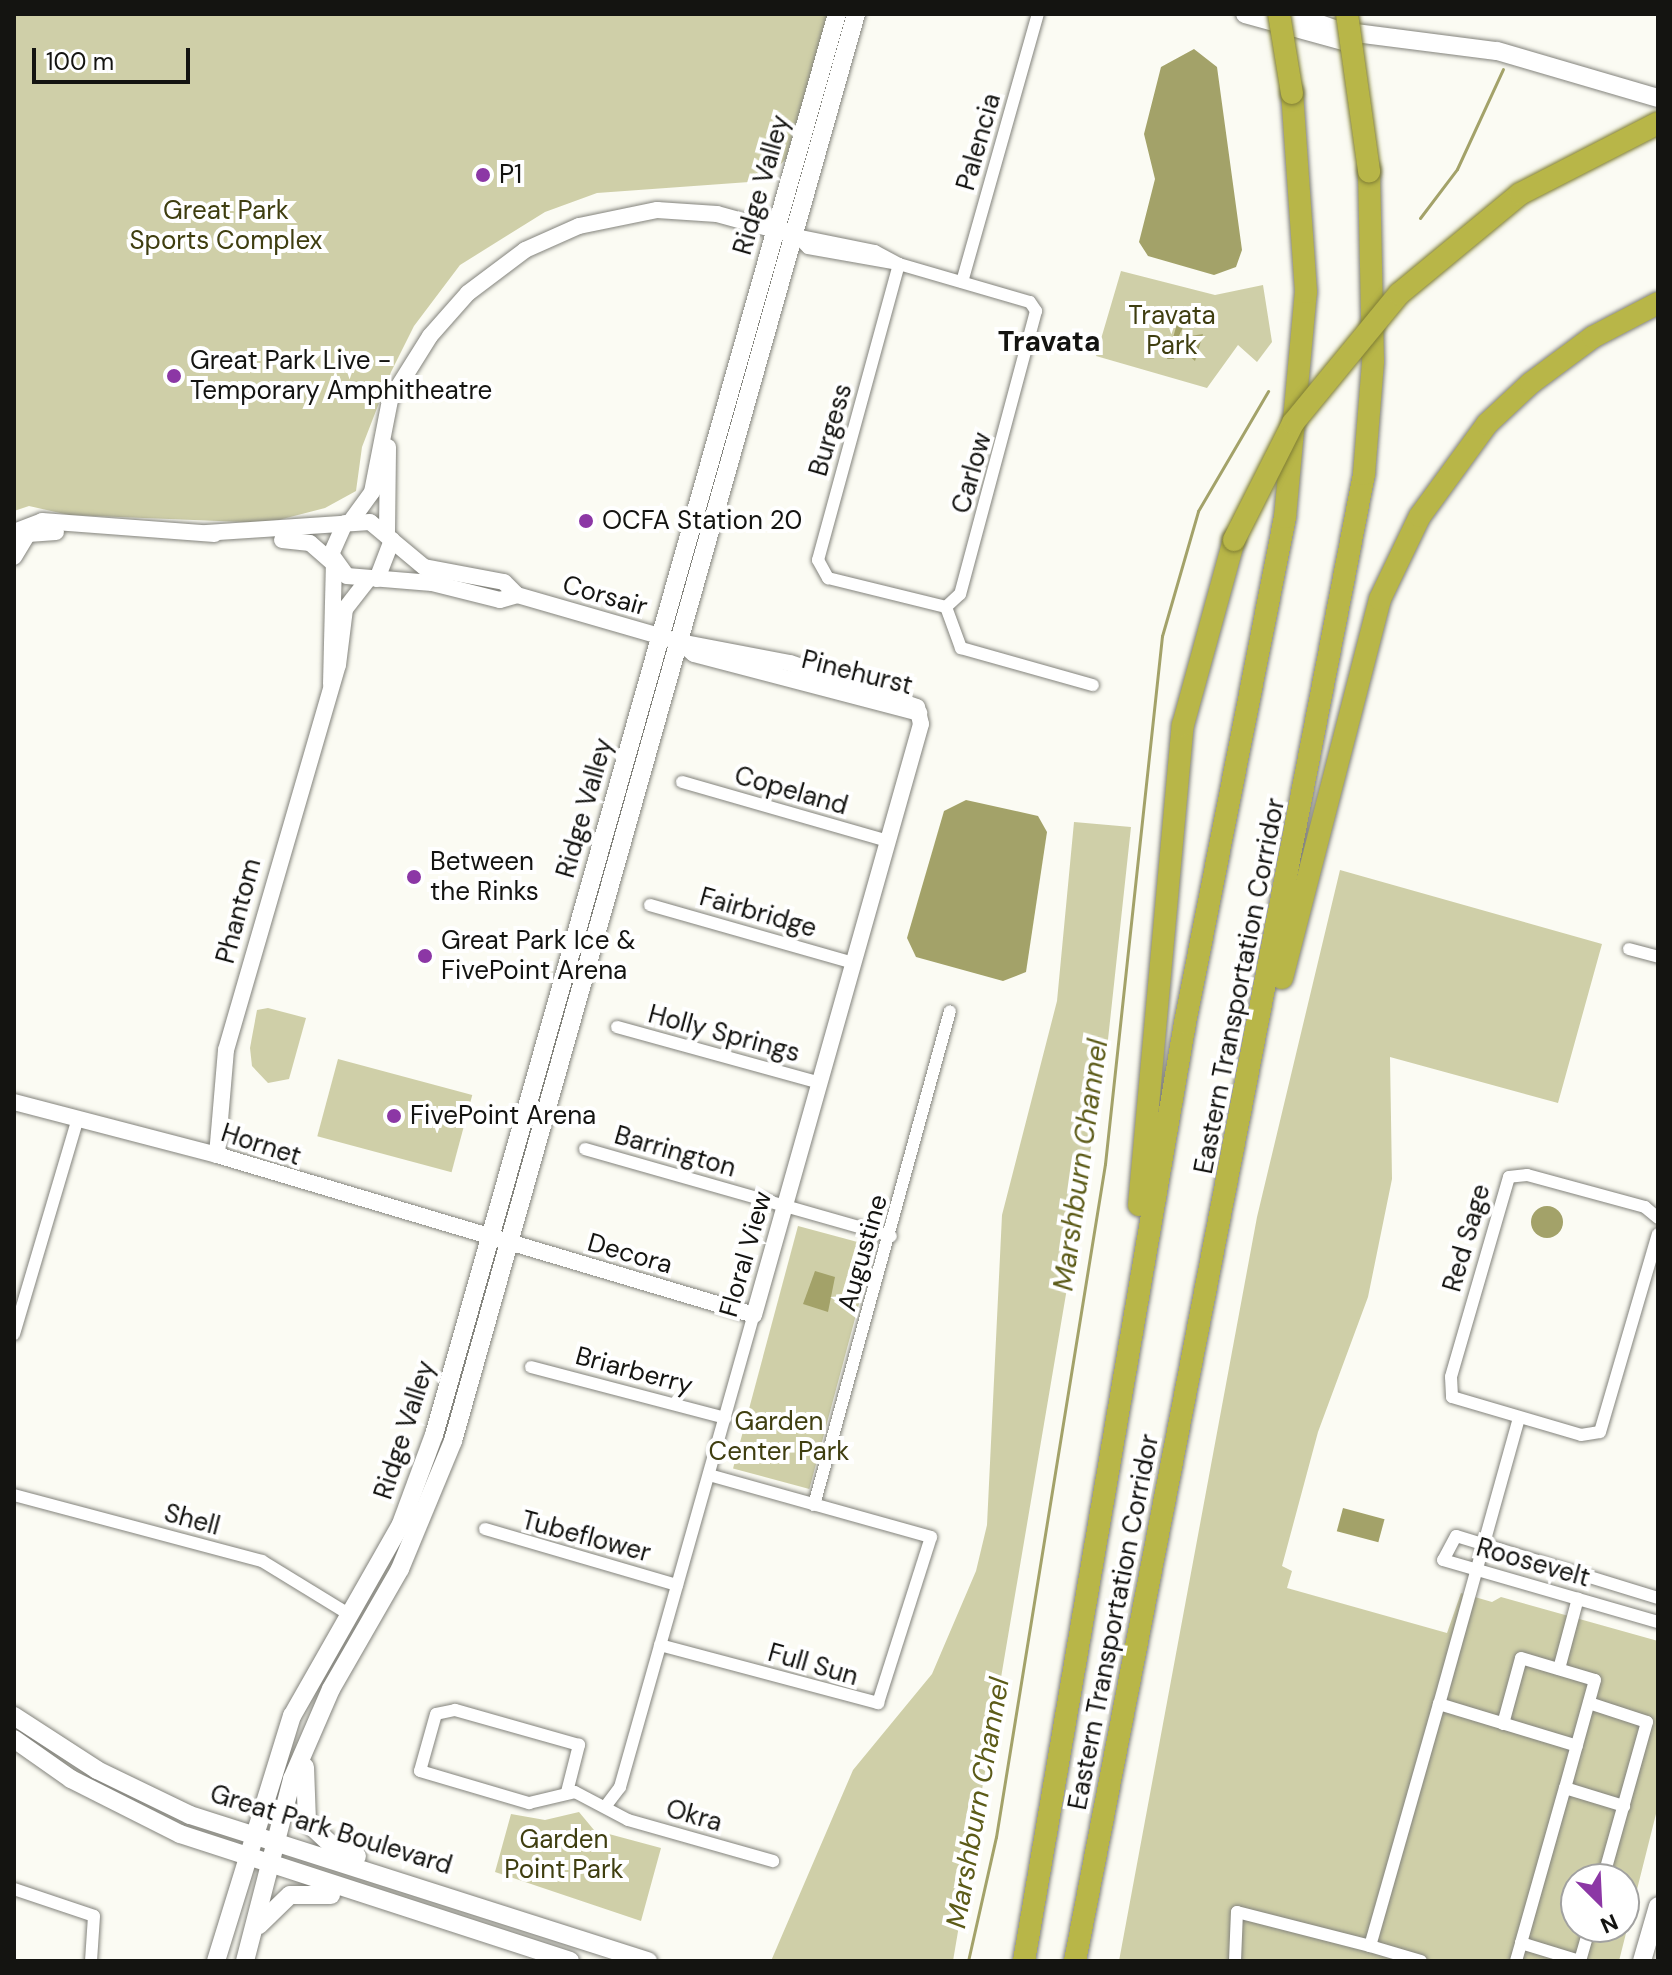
<!DOCTYPE html>
<style>
body{margin:0}
#map{position:relative;width:1672px;height:1975px;overflow:hidden;background:#fbfbf3;font-family:"DM Sans",sans-serif}
div>[style]{position:absolute}
[style*='--x']{left:calc(var(--x)*1px);top:calc(var(--y)*1px);width:calc(var(--w)*1px);rotate:calc(var(--a)*1deg)}
.green>*{inset:0;background:#cfcfa8;transform-origin:0 0}
.water>*{inset:0;background:#a3a269;transform-origin:0 0}
.round{border-radius:50%}
.stream>*{height:3px;margin:-1.5px;padding:0 1.5px;transform-origin:1.5px;border-radius:1.5px;background:#a3a269}
.roads{filter:drop-shadow(0 0 2px #83837c) drop-shadow(0 0 2px #83837c)}
.minor>*{height:12px;margin:-6px;padding:0 6px;transform-origin:6px;border-radius:6px;background:#fff}
.tertiary>*{height:16px;margin:-8px;padding:0 8px;transform-origin:8px;border-radius:8px;background:#fff}
.secondary>*{height:18px;margin:-9px;padding:0 9px;transform-origin:9px;border-radius:9px;background:#fff}
.motorway>*{height:22px;margin:-11px;padding:0 11px;transform-origin:11px;border-radius:11px;background:#b8b648}
.bridges{filter:drop-shadow(0 0 2px #7f7d35) drop-shadow(0 0 2px #7f7d35)}
.motorway-bridge>*{height:22px;margin:-11px;padding:0 11px;transform-origin:11px;border-radius:11px;background:#b8b648}
.dots>*{width:22px;height:22px;translate:-50% -50%;box-sizing:border-box;border:4px solid #fff;border-radius:50%}
span{translate:-50% -50%;white-space:nowrap;text-align:center;line-height:1.15;-webkit-text-stroke:8px #fff;paint-order:stroke}
.street-label{font-size:26px;color:#141411}
.poi-label{font-size:26px;color:#141411}
.left{translate:0 -50%;text-align:left}
.park-label{font-size:26px;color:#3f3e10}
.neighbourhood-label{font-size:28px;color:#141411;font-weight:700}
.water-label{font-size:28px;color:#5c5b18;font-style:italic}
.frame{position:absolute;inset:0;border:16px solid #141411;pointer-events:none}
.north{position:absolute;left:1560px;top:1863px;width:80px;height:80px;box-sizing:border-box;background:#fff;border:2px solid #a1a1a0;border-radius:50%;rotate:156deg;font-size:22px;font-weight:700;line-height:32px;text-align:center;color:#141411}
.north::after{content:'';display:block;margin:auto;width:28px;height:36px;background:#8c37a5;clip-path:polygon(50% 0,100% 100%,50% 72%,0 100%)}
.scale{position:absolute;left:32px;top:48px;width:158px;height:36px;box-sizing:border-box;border:4px solid #141411;border-top:0;padding-left:10px;font-size:24px;line-height:28px;white-space:nowrap;color:#141411;-webkit-text-stroke:6px #fff;paint-order:stroke}
</style>
<div id="map">
<div class="green">
<i style="clip-path:polygon(14px 14px,828px 14px,786px 159px,763px 181px,597px 193px,545px 212px,460px 265px,414px 326px,391px 372px,362px 447px,356px 491px,325px 508px,267px 523px,69px 515px,29px 506px,14px 511px)"></i>
<i style="clip-path:polygon(1121px 271px,1215px 295px,1263px 285px,1272px 342px,1257px 362px,1238px 345px,1207px 388px,1096px 356px)"></i>
<i style="clip-path:polygon(1074px 822px,1131px 827px,1106px 1058px,953px 1961px,771px 1961px,853px 1770px,932px 1674px,976px 1571px,987px 1525px,1002px 1215px,1057px 1001px)"></i>
<i style="clip-path:polygon(evenodd,1340px 870px,1602px 944px,1558px 1103px,1390px 1057px,1392px 1179px,1368px 1297px,1318px 1432px,1282px 1566px,1292px 1571px,1287px 1588px,1447px 1633px,1461px 1593px,1492px 1602px,1501px 1597px,1658px 1641px,1658px 1806px,1619px 1961px,1119px 1961px,1257px 1217px,1340px 870px,1576px 1879px,1624px 1879px,1624px 1927px,1576px 1927px,1576px 1879px)"></i>
<i style="clip-path:polygon(268px 1008px,306px 1018px,289px 1079px,268px 1083px,252px 1066px,250px 1048px,257px 1010px)"></i>
<i style="left:338px;top:1059px;width:139px;height:80px;rotate:15deg"></i>
<i style="left:798px;top:1226px;width:79px;height:251px;rotate:15deg"></i>
<i style="clip-path:polygon(579px 1812px,594px 1830px,661px 1848px,641px 1921px,495px 1872px,511px 1814px,545px 1820px)"></i>
</div>
<div class="water">
<i style="clip-path:polygon(1194px 49px,1217px 67px,1242px 250px,1236px 267px,1214px 275px,1148px 256px,1139px 242px,1155px 179px,1144px 134px,1161px 67px)"></i>
<i style="clip-path:polygon(1178px 320px,1184px 325px,1178px 338px,1203px 334px,1195px 361px,1177px 345px,1174px 359px,1167px 359px)"></i>
<i style="clip-path:polygon(966px 800px,1038px 816px,1047px 832px,1026px 972px,1003px 981px,916px 957px,907px 938px,944px 811px)"></i>
<i class="round" style="left:1531px;top:1206px;width:32px;height:32px"></i>
<i style="clip-path:polygon(815px 1271px,835px 1277px,828px 1312px,803px 1304px)"></i>
<i style="left:1343px;top:1508px;width:43px;height:24px;rotate:15deg"></i>
</div>
<div class="stream">
<i style="--x:1420;--y:218;--w:61;--a:-52.9"></i>
<i style="--x:1457;--y:169;--w:110;--a:-65.3"></i>
<i style="--x:968;--y:1961;--w:127;--a:-77.3"></i>
<i style="--x:996;--y:1837;--w:682;--a:-80.8"></i>
<i style="--x:1105;--y:1164;--w:531;--a:-83.84"></i>
<i style="--x:1162;--y:636;--w:130;--a:-73.9"></i>
<i style="--x:1198;--y:511;--w:139;--a:-59.7"></i>
</div>
<div class="roads">
<div class="minor">
<i style="--x:795;--y:235;--w:82;--a:11.3"></i>
<i style="--x:875;--y:251;--w:27;--a:28"></i>
<i style="--x:899;--y:264;--w:136;--a:16.2"></i>
<i style="--x:1030;--y:302;--w:11;--a:56"></i>
<i style="--x:1036;--y:311;--w:293;--a:105"></i>
<i style="--x:960;--y:594;--w:19;--a:137"></i>
<i style="--x:795;--y:235;--w:18;--a:45"></i>
<i style="--x:808;--y:248;--w:92;--a:10"></i>
<i style="--x:899;--y:264;--w:307;--a:105.3"></i>
<i style="--x:818;--y:560;--w:21;--a:61"></i>
<i style="--x:828;--y:578;--w:122;--a:13.8"></i>
<i style="--x:962;--y:282;--w:279;--a:-74.2"></i>
<i style="--x:946;--y:607;--w:44;--a:69.9"></i>
<i style="--x:961;--y:648;--w:137;--a:15.7"></i>
<i style="--x:682;--y:782;--w:214;--a:16"></i>
<i style="--x:650;--y:905;--w:212;--a:15.9"></i>
<i style="--x:1629;--y:949;--w:30;--a:15"></i>
<i style="--x:617;--y:1027;--w:211;--a:15.4"></i>
<i style="--x:585;--y:1149;--w:318;--a:15.9"></i>
<i style="--x:1658;--y:1218;--w:17;--a:-140"></i>
<i style="--x:1645;--y:1207;--w:122;--a:-164.8"></i>
<i style="--x:1527;--y:1175;--w:18;--a:174"></i>
<i style="--x:1509;--y:1177;--w:208;--a:106.2"></i>
<i style="--x:1451;--y:1377;--w:20;--a:87"></i>
<i style="--x:1452;--y:1397;--w:134;--a:16.4"></i>
<i style="--x:1581;--y:1435;--w:19;--a:-9"></i>
<i style="--x:1600;--y:1432;--w:206;--a:-73.7"></i>
<i style="--x:14;--y:1334;--w:222;--a:-73.5"></i>
<i style="--x:531;--y:1367;--w:201;--a:14.7"></i>
<i style="--x:1519;--y:1418;--w:297;--a:105.6"></i>
<i style="--x:1439;--y:1704;--w:144;--a:16.9"></i>
<i style="--x:14;--y:1495;--w:257;--a:14.9"></i>
<i style="--x:262;--y:1561;--w:100;--a:31.5"></i>
<i style="--x:814;--y:1505;--w:512;--a:-74.61"></i>
<i style="--x:485;--y:1529;--w:200;--a:16.3"></i>
<i style="--x:1658;--y:1598;--w:211;--a:-162.9"></i>
<i style="--x:1456;--y:1536;--w:27;--a:118"></i>
<i style="--x:1443;--y:1560;--w:224;--a:16.1"></i>
<i style="--x:660;--y:1645;--w:226;--a:14.9"></i>
<i style="--x:878;--y:1703;--w:174;--a:-72.3"></i>
<i style="--x:931;--y:1537;--w:230;--a:-164.4"></i>
<i style="--x:1559;--y:1669;--w:73;--a:-75"></i>
<i style="--x:1589;--y:1703;--w:61;--a:18.1"></i>
<i style="--x:1647;--y:1722;--w:163;--a:105.7"></i>
<i style="--x:1503;--y:1724;--w:68;--a:-74.7"></i>
<i style="--x:1521;--y:1658;--w:77;--a:16.6"></i>
<i style="--x:1595;--y:1680;--w:112;--a:105.5"></i>
<i style="--x:567;--y:1792;--w:49;--a:-75.7"></i>
<i style="--x:579;--y:1745;--w:129;--a:-164.2"></i>
<i style="--x:455;--y:1710;--w:19;--a:168"></i>
<i style="--x:436;--y:1714;--w:59;--a:105.7"></i>
<i style="--x:420;--y:1771;--w:114;--a:16.4"></i>
<i style="--x:529;--y:1803;--w:47;--a:-13.4"></i>
<i style="--x:575;--y:1792;--w:60;--a:27.8"></i>
<i style="--x:628;--y:1820;--w:151;--a:15.8"></i>
<i style="--x:608;--y:1803;--w:20;--a:-53"></i>
<i style="--x:620;--y:1787;--w:491;--a:-74.2"></i>
<i style="--x:14;--y:1889;--w:84;--a:18.6"></i>
<i style="--x:94;--y:1916;--w:45;--a:93.8"></i>
<i style="--x:1521;--y:1943;--w:161;--a:-74.2"></i>
<i style="--x:1565;--y:1788;--w:62;--a:17"></i>
<i style="--x:1370;--y:1946;--w:53;--a:16.4"></i>
<i style="--x:1235;--y:1961;--w:49;--a:-87.7"></i>
<i style="--x:1237;--y:1912;--w:137;--a:14.3"></i>
<i style="--x:1370;--y:1946;--w:252;--a:-74.1"></i>
<i style="--x:1516;--y:1961;--w:19;--a:-74"></i>
<i style="--x:1521;--y:1943;--w:62;--a:17"></i>
<i style="--x:1580;--y:1961;--w:35;--a:-74"></i>
</div>
<div class="tertiary">
<i style="--x:351;--y:521;--w:36;--a:-54"></i>
<i style="--x:372;--y:492;--w:94;--a:-78.9"></i>
<i style="--x:390;--y:400;--w:75;--a:-58"></i>
<i style="--x:430;--y:336;--w:57;--a:-48.5"></i>
<i style="--x:468;--y:293;--w:71;--a:-37"></i>
<i style="--x:525;--y:250;--w:59;--a:-24"></i>
<i style="--x:579;--y:226;--w:80;--a:-11.6"></i>
<i style="--x:657;--y:210;--w:60;--a:3.8"></i>
<i style="--x:717;--y:214;--w:72;--a:15.4"></i>
<i style="--x:345;--y:523;--w:34;--a:114"></i>
<i style="--x:331;--y:554;--w:27;--a:54"></i>
<i style="--x:347;--y:576;--w:85;--a:4.7"></i>
<i style="--x:432;--y:583;--w:70;--a:14"></i>
<i style="--x:500;--y:600;--w:18;--a:-16"></i>
<i style="--x:14;--y:532;--w:30;--a:-21"></i>
<i style="--x:42;--y:521;--w:173;--a:4.3"></i>
<i style="--x:387;--y:532;--w:85;--a:-89.3"></i>
<i style="--x:282;--y:540;--w:28;--a:6"></i>
<i style="--x:310;--y:543;--w:30;--a:41"></i>
<i style="--x:14;--y:557;--w:27;--a:-59"></i>
<i style="--x:28;--y:534;--w:28;--a:-4"></i>
<i style="--x:377;--y:579;--w:42;--a:-69"></i>
<i style="--x:680;--y:642;--w:18;--a:41"></i>
<i style="--x:694;--y:654;--w:233;--a:14.7"></i>
<i style="--x:331;--y:684;--w:119;--a:-88.6"></i>
<i style="--x:14;--y:1102;--w:210;--a:14.6"></i>
<i style="--x:217;--y:1155;--w:560;--a:16.59"></i>
<i style="--x:754;--y:1315;--w:614;--a:-74.22"></i>
<i style="--x:921;--y:724;--w:17;--a:-103"></i>
<i style="--x:917;--y:707;--w:134;--a:-160.9"></i>
<i style="--x:790;--y:663;--w:112;--a:-169.2"></i>
<i style="--x:680;--y:642;--w:170;--a:-163.9"></i>
<i style="--x:517;--y:595;--w:18;--a:-135"></i>
<i style="--x:504;--y:582;--w:81;--a:-169.4"></i>
<i style="--x:424;--y:567;--w:70;--a:-140.2"></i>
<i style="--x:370;--y:522;--w:164;--a:176.2"></i>
<i style="--x:217;--y:1155;--w:105;--a:-85.1"></i>
<i style="--x:226;--y:1050;--w:401;--a:-73.8"></i>
<i style="--x:338;--y:665;--w:56;--a:-82.9"></i>
<i style="--x:345;--y:609;--w:37;--a:-52"></i>
</div>
<div class="secondary">
<i style="--x:1245;--y:14;--w:102;--a:15.4"></i>
<i style="--x:1291;--y:14;--w:52;--a:19.1"></i>
<i style="--x:1340;--y:31;--w:158;--a:7.3"></i>
<i style="--x:1497;--y:51;--w:168;--a:16.3"></i>
<i style="--x:14;--y:1716;--w:99;--a:33"></i>
<i style="--x:97;--y:1770;--w:103;--a:25.8"></i>
<i style="--x:190;--y:1815;--w:481;--a:17.7"></i>
<i style="--x:14;--y:1739;--w:70;--a:35.1"></i>
<i style="--x:71;--y:1779;--w:122;--a:26.8"></i>
<i style="--x:180;--y:1834;--w:410;--a:18"></i>
<i style="--x:305;--y:1767;--w:55;--a:87.9"></i>
<i style="--x:307;--y:1822;--w:35;--a:43"></i>
<i style="--x:333;--y:1846;--w:26;--a:23"></i>
<i style="--x:259;--y:1925;--w:43;--a:-44.1"></i>
<i style="--x:290;--y:1895;--w:41;--a:0"></i>
<i style="--x:216;--y:1961;--w:257;--a:-72.8"></i>
<i style="--x:292;--y:1716;--w:221;--a:-60.4"></i>
<i style="--x:401;--y:1524;--w:95;--a:-69.7"></i>
<i style="--x:434;--y:1435;--w:1477;--a:-74.17"></i>
<i style="--x:245;--y:1961;--w:188;--a:-75.5"></i>
<i style="--x:292;--y:1779;--w:98;--a:-66.6"></i>
<i style="--x:331;--y:1689;--w:138;--a:-60.1"></i>
<i style="--x:400;--y:1569;--w:139;--a:-67.5"></i>
<i style="--x:453;--y:1441;--w:1483;--a:-74.23"></i>
<i style="--x:1642;--y:1961;--w:57;--a:-73.8"></i>
</div>
<div class="motorway">
<i style="--x:1282;--y:978;--w:391;--a:-75.5"></i>
<i style="--x:1380;--y:599;--w:92;--a:-64.3"></i>
<i style="--x:1420;--y:516;--w:114;--a:-53.9"></i>
<i style="--x:1487;--y:424;--w:60;--a:-43"></i>
<i style="--x:1531;--y:383;--w:77;--a:-36.6"></i>
<i style="--x:1593;--y:337;--w:73;--a:-27.6"></i>
<i style="--x:1139;--y:1205;--w:482;--a:-84.8"></i>
<i style="--x:1183;--y:725;--w:192;--a:-74.6"></i>
<i style="--x:1024;--y:1961;--w:952;--a:-80.26"></i>
<i style="--x:1185;--y:1023;--w:516;--a:-78.82"></i>
<i style="--x:1285;--y:517;--w:226;--a:-84.7"></i>
<i style="--x:1306;--y:292;--w:199;--a:-94"></i>
<i style="--x:1075;--y:1961;--w:1515;--a:-79"></i>
<i style="--x:1364;--y:474;--w:113;--a:-85.4"></i>
<i style="--x:1373;--y:361;--w:190;--a:-91.2"></i>
</div>
</div>
<div class="bridges">
<div class="motorway-bridge">
<i style="--x:1279;--y:14;--w:80;--a:80.7"></i>
<i style="--x:1347;--y:14;--w:159;--a:82"></i>
<i style="--x:1234;--y:540;--w:131;--a:-63.2"></i>
<i style="--x:1293;--y:423;--w:167;--a:-50.6"></i>
<i style="--x:1399;--y:294;--w:157;--a:-39.6"></i>
<i style="--x:1520;--y:194;--w:155;--a:-27.2"></i>
</div>
</div>
<div class="dots">
<i style="left:483px;top:175px;background:#8c37a5"></i>
<i style="left:174px;top:376px;background:#8c37a5"></i>
<i style="left:586px;top:521px;background:#8c37a5"></i>
<i style="left:414px;top:877px;background:#8c37a5"></i>
<i style="left:425px;top:956px;background:#8c37a5"></i>
<i style="left:394px;top:1116px;background:#8c37a5"></i>
</div>
<div class="street-label">
<span style="left:979px;top:142px;rotate:-74deg">Palencia</span>
<span style="left:762px;top:185px;rotate:-74deg">Ridge Valley</span>
<span style="left:831px;top:430px;rotate:-74deg">Burgess</span>
<span style="left:972px;top:473px;rotate:-74deg">Carlow</span>
<span style="left:605px;top:596px;rotate:16deg">Corsair</span>
<span style="left:857px;top:673px;rotate:14deg">Pinehurst</span>
<span style="left:791px;top:791px;rotate:16deg">Copeland</span>
<span style="left:585px;top:808px;rotate:-74deg">Ridge Valley</span>
<span style="left:239px;top:911px;rotate:-75deg">Phantom</span>
<span style="left:758px;top:913px;rotate:16deg">Fairbridge</span>
<span style="left:1240px;top:986px;rotate:-79deg">Eastern Transportation Corridor</span>
<span style="left:724px;top:1034px;rotate:15deg">Holly Springs</span>
<span style="left:261px;top:1145px;rotate:18deg">Hornet</span>
<span style="left:675px;top:1152px;rotate:16deg">Barrington</span>
<span style="left:1467px;top:1238px;rotate:-74deg">Red Sage</span>
<span style="left:863px;top:1253px;rotate:-74deg">Augustine</span>
<span style="left:630px;top:1254px;rotate:16deg">Decora</span>
<span style="left:746px;top:1254px;rotate:-74deg">Floral View</span>
<span style="left:634px;top:1371px;rotate:15deg">Briarberry</span>
<span style="left:405px;top:1430px;rotate:-72deg">Ridge Valley</span>
<span style="left:192px;top:1520px;rotate:15deg">Shell</span>
<span style="left:586px;top:1537px;rotate:15deg">Tubeflower</span>
<span style="left:1533px;top:1563px;rotate:16deg">Roosevelt</span>
<span style="left:1114px;top:1622px;rotate:-79deg">Eastern Transportation Corridor</span>
<span style="left:813px;top:1665px;rotate:16deg">Full Sun</span>
<span style="left:694px;top:1816px;rotate:16deg">Okra</span>
<span style="left:331px;top:1830px;rotate:17deg">Great Park Boulevard</span>
</div>
<div class="poi-label">
<span class="left" style="left:499px;top:175px">P1</span>
<span class="left" style="left:190px;top:376px">Great Park Live -<br>Temporary Amphitheatre</span>
<span class="left" style="left:602px;top:521px">OCFA Station 20</span>
<span class="left" style="left:430px;top:877px">Between<br>the Rinks</span>
<span class="left" style="left:441px;top:956px">Great Park Ice &amp;<br>FivePoint Arena</span>
<span class="left" style="left:410px;top:1116px">FivePoint Arena</span>
</div>
<div class="park-label">
<span style="left:226px;top:226px">Great Park<br>Sports Complex</span>
<span style="left:1172px;top:331px">Travata<br>Park</span>
<span style="left:779px;top:1437px">Garden<br>Center Park</span>
<span style="left:564px;top:1855px">Garden<br>Point Park</span>
</div>
<div class="neighbourhood-label">
<span style="left:1049px;top:342px">Travata</span>
</div>
<div class="water-label">
<span style="left:1081px;top:1165px;rotate:-82deg">Marshburn Channel</span>
<span style="left:978px;top:1803px;rotate:-80deg">Marshburn Channel</span>
</div>
<div class="frame"></div>
<div class="north">N</div>
<div class="scale">100 m</div>
</div>
